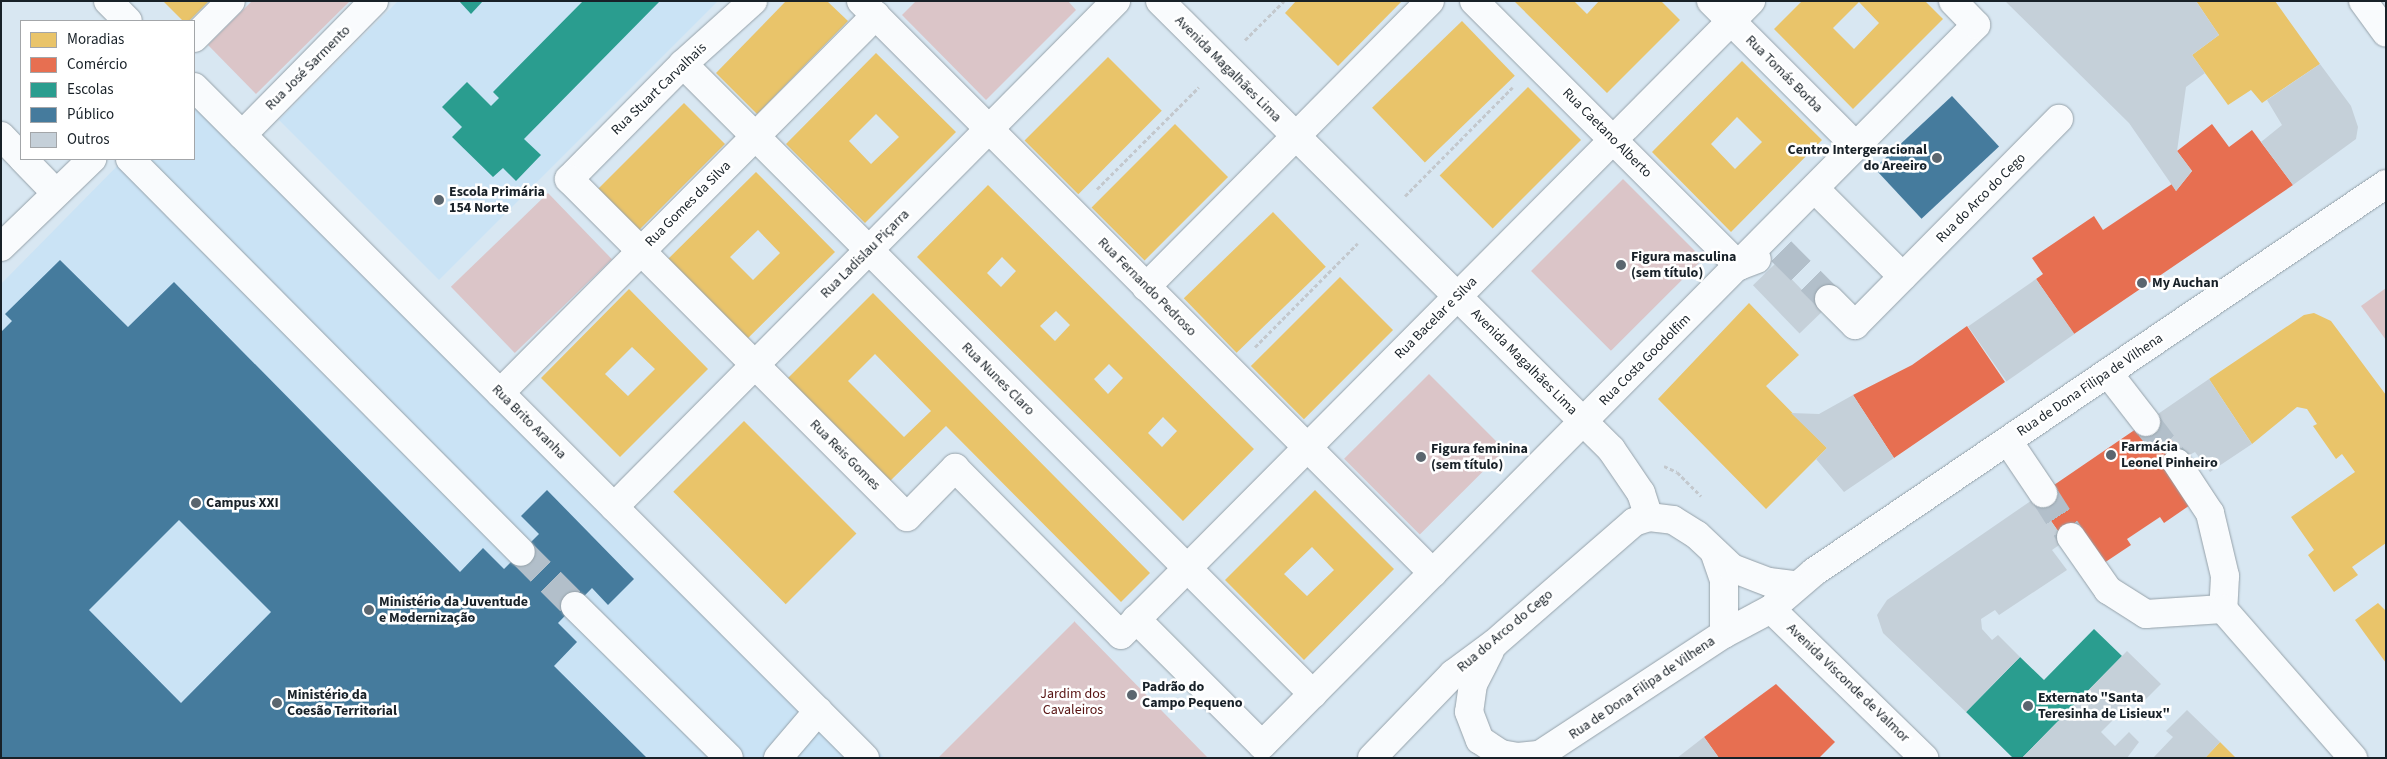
<!DOCTYPE html>
<meta charset="utf-8">
<style>
body{margin:0}
#map{position:relative;width:2387px;height:759px;overflow:hidden;background:#d8e7f2;font-family:"Source Sans 3",sans-serif}
div>[style]{position:absolute}
[style*='--x']{left:calc(var(--x)*1px);top:calc(var(--y)*1px);width:calc(var(--w)*1px);rotate:calc(var(--a)*1deg)}
.built>*{inset:0;background:#cae3f5}
.green>*{inset:0;background:#dbc5c8;transform-origin:0 0}
.homes>*{inset:0;background:#e9c46a;transform-origin:0 0}
.shops>*{inset:0;background:#e76f51}
.schools>*{inset:0;background:#2a9d8f}
.public>*{inset:0;background:#457b9d;transform-origin:0 0}
.building>*{inset:0;background:#c5d0d9;transform-origin:0 0}
.minor-tunnel>*{height:28px;margin-top:-14px;transform-origin:0;background:repeating-linear-gradient(90deg,#b2bfca 0 28px,transparent 0 42px)}
.path>*{height:3px;margin-top:-1.5px;transform-origin:0;background:repeating-linear-gradient(90deg,#c3c8cd 0 4px,transparent 0 6.5px)}
.roads{filter:drop-shadow(0 0 1px #95a1a9) drop-shadow(0 0 1px #95a1a9)}
.minor>*{height:28px;margin:-14px;padding:0 14px;transform-origin:14px;border-radius:14px;background:#f9fbfd}
.dots>*{width:14px;height:14px;translate:-50% -50%;box-sizing:border-box;border:2px solid #fff;border-radius:50%}
span{translate:-50% -50%;white-space:nowrap;text-align:center;line-height:1.15;-webkit-text-stroke:5px #fff;paint-order:stroke}
.street-label{font-size:14px;color:#182128}
.poi-label{font-size:14px;color:#182128;font-weight:700}
.right{translate:-100% -50%;text-align:right}
.left{translate:0 -50%;text-align:left}
.park-label{font-size:14px;color:#571312}
.frame{position:absolute;inset:0;border:2px solid #182128;pointer-events:none}
.legend{position:absolute;left:20px;top:20px;width:175px;height:140px;box-sizing:border-box;background:#fff;border:1px solid #a3a6a9;margin:0;padding:6px 9px;list-style:none;font-size:15px;color:#182128}
.legend li{display:flex;align-items:center;gap:10px;height:25px}
.legend b{width:25px;border:1px solid #a3a6a9}
</style>
<div id="map">
<div class="built">
<i style="clip-path:polygon(398px 1px,718px 1px,439px 280px,279px 120px)"></i>
<i style="clip-path:polygon(203px 78px,885px 758px,1px 758px,1px 284px,124px 159px,194px 159px,194px 88px)"></i>
</div>
<div class="green">
<i style="clip-path:polygon(252px 1px,349px 1px,349px 2px,256px 94px,208px 45px)"></i>
<i style="clip-path:polygon(916px 1px,1068px 1px,1076px 10px,986px 100px,902px 15px)"></i>
<i style="left:1623px;top:179px;width:113px;height:130px;rotate:45deg"></i>
<i style="left:548px;top:193px;width:92px;height:135px;rotate:46deg"></i>
<i style="clip-path:polygon(2386px 288px,2386px 340px,2361px 306px)"></i>
<i style="left:1429px;top:374px;width:107px;height:120px;rotate:45deg"></i>
<i style="clip-path:polygon(1074px 621px,1208px 758px,938px 758px,1074px 622px)"></i>
</div>
<div class="homes">
<i style="clip-path:polygon(163px 1px,209px 1px,189px 21px,183px 21px)"></i>
<i style="clip-path:polygon(786px 1px,827px 1px,848px 21px,757px 114px,716px 73px)"></i>
<i style="clip-path:polygon(1296px 1px,1402px 1px,1338px 66px,1285px 13px)"></i>
<i style="clip-path:polygon(1514px 1px,1574px 1px,1587px 14px,1599px 1px,1661px 1px,1680px 20px,1607px 93px)"></i>
<i style="clip-path:polygon(evenodd,1802px 1px,1925px 1px,1943px 19px,1853px 109px,1774px 29px,1802px 1px,1859px 2px,1879px 23px,1854px 49px,1833px 28px,1859px 2px)"></i>
<i style="clip-path:polygon(2196px 1px,2275px 1px,2320px 64px,2262px 103px,2251px 90px,2228px 105px,2192px 55px,2219px 35px)"></i>
<i style="left:1462px;top:21px;width:76px;height:125px;rotate:46deg"></i>
<i style="clip-path:polygon(evenodd,876px 53px,956px 132px,865px 223px,786px 144px,876px 53px,876px 114px,899px 137px,871px 164px,849px 141px,876px 114px)"></i>
<i style="left:1108px;top:57px;width:76px;height:118px;rotate:45deg"></i>
<i style="clip-path:polygon(evenodd,1742px 61px,1822px 140px,1731px 232px,1652px 152px,1742px 61px,1737px 117px,1762px 142px,1735px 169px,1711px 144px,1737px 117px)"></i>
<i style="left:1528px;top:87px;width:75px;height:125px;rotate:45deg"></i>
<i style="left:684px;top:103px;width:58px;height:129px;rotate:45deg"></i>
<i style="left:1175px;top:124px;width:75px;height:118px;rotate:45deg"></i>
<i style="clip-path:polygon(evenodd,756px 172px,835px 252px,742px 344px,663px 264px,756px 172px,758px 230px,780px 253px,753px 280px,730px 257px,758px 230px)"></i>
<i style="clip-path:polygon(evenodd,988px 185px,1254px 449px,1183px 521px,917px 257px,988px 185px,1002px 257px,1016px 271px,1001px 287px,987px 273px,1002px 257px,988px 185px,1056px 311px,1070px 325px,1055px 341px,1040px 326px,1056px 311px,988px 185px,1109px 364px,1123px 378px,1108px 394px,1094px 379px,1109px 364px,988px 185px,1163px 417px,1177px 431px,1162px 447px,1148px 433px,1163px 417px)"></i>
<i style="left:1273px;top:212px;width:76px;height:124px;rotate:46deg"></i>
<i style="left:1340px;top:277px;width:75px;height:126px;rotate:45deg"></i>
<i style="clip-path:polygon(evenodd,629px 289px,708px 369px,620px 457px,541px 378px,629px 289px,632px 347px,655px 369px,628px 396px,605px 374px,632px 347px)"></i>
<i style="clip-path:polygon(evenodd,873px 293px,1150px 573px,1121px 602px,946px 426px,888px 483px,786px 380px,873px 293px,875px 354px,931px 411px,904px 437px,848px 381px,875px 354px)"></i>
<i style="clip-path:polygon(1749px 303px,1799px 355px,1766px 386px,1827px 448px,1766px 509px,1658px 399px)"></i>
<i style="clip-path:polygon(2314px 313px,2331px 321px,2386px 395px,2386px 543px,2352px 567px,2358px 575px,2334px 592px,2308px 555px,2314px 550px,2291px 517px,2355px 472px,2342px 454px,2336px 459px,2313px 426px,2317px 424px,2307px 409px,2297px 407px,2252px 444px,2209px 379px,2304px 315px)"></i>
<i style="left:744px;top:421px;width:159px;height:100px;rotate:45deg"></i>
<i style="clip-path:polygon(evenodd,1315px 490px,1394px 569px,1304px 660px,1225px 580px,1315px 490px,1312px 547px,1334px 570px,1307px 596px,1284px 574px,1312px 547px)"></i>
<i style="clip-path:polygon(2378px 603px,2386px 611px,2386px 663px,2355px 620px)"></i>
<i style="clip-path:polygon(2220px 742px,2236px 758px,2205px 758px)"></i>
</div>
<div class="shops">
<i style="clip-path:polygon(2212px 124px,2229px 147px,2252px 130px,2293px 185px,2074px 334px,2036px 279px,2043px 274px,2032px 258px,2094px 216px,2103px 230px,2172px 184px,2176px 191px,2192px 171px,2177px 151px)"></i>
<i style="clip-path:polygon(1967px 326px,2005px 382px,1894px 458px,1853px 395px,1912px 365px)"></i>
<i style="clip-path:polygon(2155px 416px,2184px 458px,2193px 503px,2164px 523px,2160px 517px,2127px 539px,2131px 545px,2101px 565px,2065px 541px,2035px 498px)"></i>
<i style="clip-path:polygon(1776px 684px,1835px 742px,1819px 758px,1719px 758px,1704px 737px)"></i>
</div>
<div class="schools">
<i style="clip-path:polygon(459px 1px,483px 1px,471px 14px)"></i>
<i style="clip-path:polygon(583px 1px,660px 1px,524px 139px,541px 155px,516px 181px,503px 168px,493px 177px,452px 137px,462px 127px,442px 107px,467px 82px,491px 106px,499px 98px,493px 92px)"></i>
<i style="clip-path:polygon(2094px 629px,2122px 656px,2022px 758px,2013px 758px,1966px 712px,2020px 657px,2044px 680px)"></i>
</div>
<div class="public">
<i style="left:1952px;top:96px;width:69px;height:106px;rotate:47deg"></i>
<i style="clip-path:polygon(evenodd,60px 260px,128px 327px,174px 282px,460px 572px,483px 548px,504px 569px,539px 534px,521px 516px,547px 490px,634px 579px,608px 605px,592px 588px,558px 623px,577px 642px,554px 666px,647px 758px,1px 758px,1px 332px,12px 321px,5px 314px,60px 260px,179px 520px,271px 612px,181px 703px,89px 610px,179px 520px)"></i>
</div>
<div class="building">
<i style="clip-path:polygon(2005px 1px,2196px 1px,2219px 35px,2192px 55px,2205px 73px,2186px 87px,2177px 151px,2192px 171px,2176px 191px,2129px 123px)"></i>
<i style="clip-path:polygon(2320px 64px,2351px 106px,2358px 127px,2356px 139px,2293px 185px,2261px 142px,2282px 125px,2267px 100px)"></i>
<i style="left:1776px;top:263px;width:67px;height:32px;rotate:46deg"></i>
<i style="left:2036px;top:279px;width:67px;height:83px;rotate:55deg"></i>
<i style="clip-path:polygon(2209px 379px,2252px 444px,2210px 472px,2195px 452px,2184px 458px,2155px 416px)"></i>
<i style="clip-path:polygon(1853px 395px,1894px 458px,1844px 492px,1816px 459px,1827px 448px,1791px 413px,1819px 414px)"></i>
<i style="clip-path:polygon(2035px 498px,2065px 541px,2052px 550px,2067px 570px,1999px 615px,1995px 610px,1981px 619px,1982px 629px,1992px 640px,1998px 635px,2020px 657px,1966px 712px,1883px 633px,1877px 615px,1887px 600px)"></i>
<i style="clip-path:polygon(2127px 651px,2161px 684px,2140px 705px,2134px 699px,2101px 732px,2115px 746px,2129px 732px,2139px 742px,2127px 758px,2022px 758px)"></i>
<i style="clip-path:polygon(2187px 710px,2220px 742px,2205px 758px,2153px 758px,2173px 737px,2166px 731px)"></i>
<i style="clip-path:polygon(1704px 737px,1719px 758px,1677px 758px)"></i>
</div>
<div class="minor-tunnel">
<i style="--x:1781;--y:251;--w:68;--a:45"></i>
<i style="--x:2146;--y:422;--w:51;--a:52.9"></i>
<i style="--x:2043;--y:493;--w:52;--a:57.5"></i>
<i style="--x:521;--y:552;--w:76;--a:45"></i>
</div>
<div class="path">
<i style="--x:1245;--y:40;--w:55;--a:-45"></i>
<i style="--x:1097;--y:189;--w:144;--a:-45"></i>
<i style="--x:1405;--y:196;--w:153;--a:-45.3"></i>
<i style="--x:1255;--y:347;--w:146;--a:-45.3"></i>
<i style="--x:1664;--y:466;--w:14;--a:25"></i>
<i style="--x:1677;--y:472;--w:34;--a:45"></i>
</div>
<div class="roads">
<div class="minor">
<i style="--x:108;--y:1;--w:28;--a:45"></i>
<i style="--x:753;--y:1;--w:94;--a:138"></i>
<i style="--x:683;--y:64;--w:162;--a:134.7"></i>
<i style="--x:569;--y:179;--w:478;--a:45"></i>
<i style="--x:907;--y:517;--w:69;--a:-45.6"></i>
<i style="--x:955;--y:468;--w:235;--a:45.2"></i>
<i style="--x:1121;--y:635;--w:894;--a:-45.18"></i>
<i style="--x:861;--y:1;--w:809;--a:45"></i>
<i style="--x:1160;--y:1;--w:636;--a:44.81"></i>
<i style="--x:1611;--y:449;--w:53;--a:55.7"></i>
<i style="--x:1641;--y:493;--w:25;--a:72"></i>
<i style="--x:1474;--y:1;--w:375;--a:45"></i>
<i style="--x:1739;--y:266;--w:19;--a:-21"></i>
<i style="--x:1711;--y:1;--w:206;--a:45"></i>
<i style="--x:2363;--y:1;--w:39;--a:54"></i>
<i style="--x:194;--y:38;--w:52;--a:-45"></i>
<i style="--x:683;--y:64;--w:891;--a:45"></i>
<i style="--x:194;--y:87;--w:949;--a:45"></i>
<i style="--x:242;--y:135;--w:188;--a:-45.4"></i>
<i style="--x:1;--y:136;--w:29;--a:46"></i>
<i style="--x:23;--y:159;--w:47;--a:45.9"></i>
<i style="--x:130;--y:159;--w:554;--a:45.15"></i>
<i style="--x:1815;--y:189;--w:124;--a:45"></i>
<i style="--x:1;--y:247;--w:127;--a:-44"></i>
<i style="--x:1146;--y:287;--w:403;--a:-45.2"></i>
<i style="--x:1829;--y:299;--w:37;--a:45"></i>
<i style="--x:1855;--y:325;--w:290;--a:-45.3"></i>
<i style="--x:2108;--y:373;--w:62;--a:52.2"></i>
<i style="--x:500;--y:393;--w:533;--a:-45.15"></i>
<i style="--x:2008;--y:441;--w:63;--a:56.1"></i>
<i style="--x:2177;--y:463;--w:60;--a:56.6"></i>
<i style="--x:2210;--y:513;--w:65;--a:76.6"></i>
<i style="--x:2225;--y:576;--w:33;--a:93"></i>
<i style="--x:614;--y:507;--w:713;--a:-45.23"></i>
<i style="--x:2071;--y:537;--w:65;--a:55.1"></i>
<i style="--x:2108;--y:590;--w:45;--a:32.3"></i>
<i style="--x:2146;--y:614;--w:77;--a:-3.7"></i>
<i style="--x:2223;--y:609;--w:198;--a:48.9"></i>
<i style="--x:1715;--y:554;--w:28;--a:71"></i>
<i style="--x:1724;--y:580;--w:54;--a:90"></i>
<i style="--x:575;--y:606;--w:216;--a:44.6"></i>
<i style="--x:1771;--y:609;--w:214;--a:44.2"></i>
<i style="--x:1136;--y:619;--w:178;--a:45"></i>
<i style="--x:1262;--y:745;--w:1014;--a:-45.24"></i>
<i style="--x:1976;--y:25;--w:33;--a:-134"></i>
<i style="--x:1490;--y:651;--w:37;--a:117"></i>
<i style="--x:1473;--y:684;--w:28;--a:98"></i>
<i style="--x:1469;--y:712;--w:30;--a:69"></i>
<i style="--x:1480;--y:740;--w:25;--a:34"></i>
<i style="--x:1501;--y:754;--w:17;--a:10"></i>
<i style="--x:1518;--y:757;--w:20;--a:-6"></i>
<i style="--x:778;--y:758;--w:62;--a:-49.6"></i>
<i style="--x:1372;--y:758;--w:117;--a:-46"></i>
<i style="--x:1453;--y:674;--w:52;--a:-36.4"></i>
<i style="--x:1495;--y:643;--w:184;--a:-41"></i>
<i style="--x:1634;--y:522;--w:16;--a:-18"></i>
<i style="--x:1649;--y:517;--w:24;--a:7"></i>
<i style="--x:1673;--y:520;--w:28;--a:32"></i>
<i style="--x:1697;--y:535;--w:48;--a:43.3"></i>
<i style="--x:1732;--y:568;--w:40;--a:21"></i>
<i style="--x:1769;--y:582;--w:26;--a:7"></i>
<i style="--x:1535;--y:758;--w:226;--a:-33.3"></i>
<i style="--x:1724;--y:634;--w:53;--a:-28"></i>
<i style="--x:1771;--y:609;--w:57;--a:-40.7"></i>
<i style="--x:1814;--y:572;--w:691;--a:-34.15"></i>
</div>
</div>
<div class="dots">
<i style="left:1937px;top:158px;background:#5b666f"></i>
<i style="left:439px;top:200px;background:#5b666f"></i>
<i style="left:1621px;top:265px;background:#5b666f"></i>
<i style="left:2142px;top:283px;background:#5b666f"></i>
<i style="left:2111px;top:455px;background:#5b666f"></i>
<i style="left:1421px;top:457px;background:#5b666f"></i>
<i style="left:196px;top:503px;background:#5b666f"></i>
<i style="left:369px;top:610px;background:#5b666f"></i>
<i style="left:1132px;top:695px;background:#5b666f"></i>
<i style="left:277px;top:703px;background:#5b666f"></i>
<i style="left:2028px;top:706px;background:#5b666f"></i>
</div>
<div class="street-label">
<span style="left:308px;top:68px;rotate:-45deg">Rua José Sarmento</span>
<span style="left:1228px;top:69px;rotate:45deg">Avenida Magalhães Lima</span>
<span style="left:1784px;top:74px;rotate:45deg">Rua Tomás Borba</span>
<span style="left:659px;top:89px;rotate:-44deg">Rua Stuart Carvalhais</span>
<span style="left:1607px;top:133px;rotate:45deg">Rua Caetano Alberto</span>
<span style="left:1981px;top:198px;rotate:-45deg">Rua do Arco do Cego</span>
<span style="left:688px;top:204px;rotate:-45deg">Rua Gomes da Silva</span>
<span style="left:865px;top:254px;rotate:-45deg">Rua Ladislau Piçarra</span>
<span style="left:1147px;top:287px;rotate:45deg">Rua Fernando Pedroso</span>
<span style="left:1436px;top:318px;rotate:-45deg">Rua Bacelar e Silva</span>
<span style="left:1645px;top:360px;rotate:-45deg">Rua Costa Goodolfim</span>
<span style="left:1524px;top:362px;rotate:45deg">Avenida Magalhães Lima</span>
<span style="left:998px;top:379px;rotate:45deg">Rua Nunes Claro</span>
<span style="left:2090px;top:385px;rotate:-34deg">Rua de Dona Filipa de Vilhena</span>
<span style="left:529px;top:422px;rotate:45deg">Rua Brito Aranha</span>
<span style="left:845px;top:455px;rotate:45deg">Rua Reis Gomes</span>
<span style="left:1505px;top:631px;rotate:-40deg">Rua do Arco do Cego</span>
<span style="left:1848px;top:683px;rotate:44deg">Avenida Visconde de Valmor</span>
<span style="left:1642px;top:688px;rotate:-34deg">Rua de Dona Filipa de Vilhena</span>
</div>
<div class="poi-label">
<span class="right" style="left:1927px;top:158px">Centro Intergeracional<br>do Areeiro</span>
<span class="left" style="left:449px;top:200px">Escola Primária<br>154 Norte</span>
<span class="left" style="left:1631px;top:265px">Figura masculina<br>(sem título)</span>
<span class="left" style="left:2152px;top:283px">My Auchan</span>
<span class="left" style="left:2121px;top:455px">Farmácia<br>Leonel Pinheiro</span>
<span class="left" style="left:1431px;top:457px">Figura feminina<br>(sem título)</span>
<span class="left" style="left:206px;top:503px">Campus XXI</span>
<span class="left" style="left:379px;top:610px">Ministério da Juventude<br>e Modernização</span>
<span class="left" style="left:1142px;top:695px">Padrão do<br>Campo Pequeno</span>
<span class="left" style="left:287px;top:703px">Ministério da<br>Coesão Territorial</span>
<span class="left" style="left:2038px;top:706px">Externato "Santa<br>Teresinha de Lisieux"</span>
</div>
<div class="park-label">
<span style="left:1073px;top:702px">Jardim dos<br>Cavaleiros</span>
</div>
<div class="frame"></div>
<ul class="legend">
<li><b style="height:14px;background:#e9c46a"></b>Moradias</li>
<li><b style="height:14px;background:#e76f51"></b>Comércio</li>
<li><b style="height:14px;background:#2a9d8f"></b>Escolas</li>
<li><b style="height:14px;background:#457b9d"></b>Público</li>
<li><b style="height:14px;background:#c5d0d9"></b>Outros</li>
</ul>
</div>
